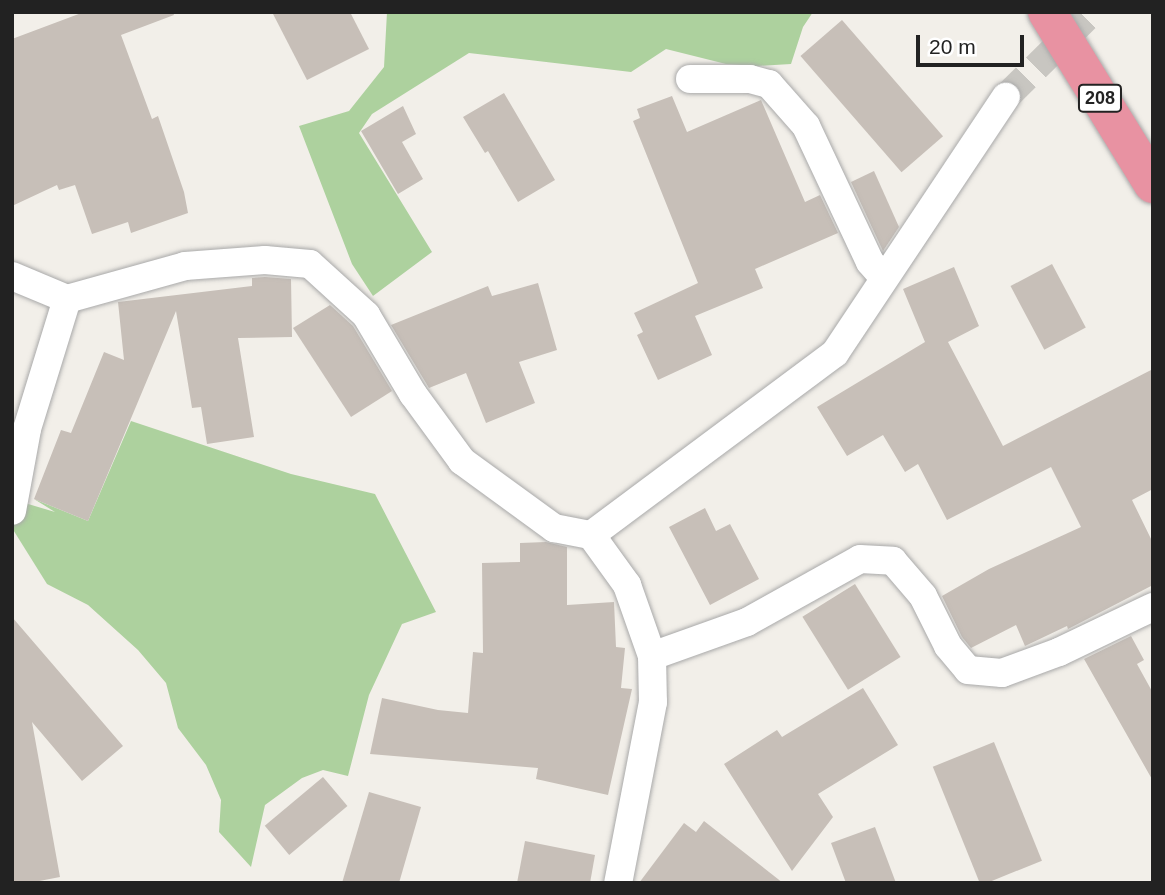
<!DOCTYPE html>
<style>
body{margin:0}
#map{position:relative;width:1165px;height:895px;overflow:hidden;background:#f2efe9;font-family:Arial,sans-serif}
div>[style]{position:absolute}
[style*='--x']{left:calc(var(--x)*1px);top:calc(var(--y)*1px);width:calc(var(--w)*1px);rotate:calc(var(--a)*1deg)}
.forest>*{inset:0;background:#add19e}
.building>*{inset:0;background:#c7bfb8;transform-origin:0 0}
.street-tunnel>*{height:28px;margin-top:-14px;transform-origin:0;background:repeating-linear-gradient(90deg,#c8c6c1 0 28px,transparent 0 42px)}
.roads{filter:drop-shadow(0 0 2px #a9a9a9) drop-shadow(0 0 2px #a9a9a9)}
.street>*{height:28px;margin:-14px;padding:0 14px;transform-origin:14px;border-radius:14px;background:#fff}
.highway>*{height:38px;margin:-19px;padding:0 19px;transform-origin:19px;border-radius:19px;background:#e892a2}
span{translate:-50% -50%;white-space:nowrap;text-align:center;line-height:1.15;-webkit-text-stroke:6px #fff;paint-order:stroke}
.shield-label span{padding:2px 5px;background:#fff;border:2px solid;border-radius:5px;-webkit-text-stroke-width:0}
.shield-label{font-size:18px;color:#222;font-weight:700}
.frame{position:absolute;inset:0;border:14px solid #222;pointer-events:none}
.scale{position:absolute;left:916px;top:35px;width:108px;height:32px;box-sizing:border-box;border:4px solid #222;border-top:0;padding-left:9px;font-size:21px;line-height:24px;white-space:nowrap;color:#222;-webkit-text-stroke:5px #fff;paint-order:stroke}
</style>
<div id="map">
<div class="forest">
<i style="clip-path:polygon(387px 12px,813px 12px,803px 27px,791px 64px,757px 66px,726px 64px,666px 49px,631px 72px,469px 53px,372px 114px,359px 133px,432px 252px,373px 296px,352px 264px,299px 126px,349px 111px,384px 67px)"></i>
<i style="clip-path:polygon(131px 421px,291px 474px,375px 494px,436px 612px,402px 624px,369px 695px,348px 776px,323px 770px,302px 778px,265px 805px,251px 867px,219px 832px,221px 800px,206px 765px,178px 728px,166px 683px,138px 650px,88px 605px,47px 584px,12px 528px,18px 501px,55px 512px,34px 499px,88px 521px)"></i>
</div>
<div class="building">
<i style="clip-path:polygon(84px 12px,173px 12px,174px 15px,121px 35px,152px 119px,158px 116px,184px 192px,188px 213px,131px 233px,128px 222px,92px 234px,75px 185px,59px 190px,57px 185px,12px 206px,12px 39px)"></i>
<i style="clip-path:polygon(272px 12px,350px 12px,369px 49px,307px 80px)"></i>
<i style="left:842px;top:20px;width:154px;height:55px;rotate:49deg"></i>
<i style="clip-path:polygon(504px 93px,555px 180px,518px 202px,488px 151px,485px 153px,463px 117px)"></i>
<i style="clip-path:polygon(672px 96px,687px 132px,761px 100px,805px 202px,820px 195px,838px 233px,755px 269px,763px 288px,695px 316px,712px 355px,658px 380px,637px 335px,643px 332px,634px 313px,698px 283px,633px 121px,640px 118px,637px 109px)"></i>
<i style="clip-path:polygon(403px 106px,416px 134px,402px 142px,423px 179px,398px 194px,361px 131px)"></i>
<i style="clip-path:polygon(874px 171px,899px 227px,883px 251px,851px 182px)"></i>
<i style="left:1052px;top:264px;width:72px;height:47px;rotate:62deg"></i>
<i style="clip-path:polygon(954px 267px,979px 326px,948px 342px,1003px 446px,1153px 369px,1153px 489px,1132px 500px,1153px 543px,1153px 585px,1068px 629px,1067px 626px,1025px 646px,1016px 625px,971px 648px,962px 637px,942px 596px,989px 569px,1081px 527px,1051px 467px,947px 520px,918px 464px,905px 472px,883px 435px,847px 456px,817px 407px,925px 342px,903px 289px)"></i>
<i style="clip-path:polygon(265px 277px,291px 279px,292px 337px,238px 338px,254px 437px,207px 444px,201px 407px,192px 408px,176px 311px,88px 521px,34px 499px,61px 430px,71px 433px,104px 352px,124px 360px,118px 302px,252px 286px,252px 278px)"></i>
<i style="clip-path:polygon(538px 283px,557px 350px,519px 362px,535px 403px,486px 423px,466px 373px,429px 388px,391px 325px,488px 286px,492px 296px)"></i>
<i style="clip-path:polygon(330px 305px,353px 326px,392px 391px,351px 417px,293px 328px)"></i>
<i style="clip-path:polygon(705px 508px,716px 531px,730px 524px,759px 579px,710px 605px,669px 527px)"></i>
<i style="clip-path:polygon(546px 542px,567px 547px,567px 605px,614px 602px,616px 647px,625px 648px,621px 688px,632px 689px,608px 795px,536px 779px,538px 768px,370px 754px,382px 698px,438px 710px,468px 713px,473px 652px,483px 653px,482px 563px,520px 562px,520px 543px)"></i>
<i style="left:855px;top:584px;width:86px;height:62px;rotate:58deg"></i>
<i style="clip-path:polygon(12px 617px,123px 746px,82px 781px,32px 722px,60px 877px,29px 883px,12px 883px)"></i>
<i style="clip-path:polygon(1131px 636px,1144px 660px,1137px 664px,1153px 693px,1153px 781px,1084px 659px)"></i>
<i style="clip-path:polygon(863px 688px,898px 745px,818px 794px,833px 817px,792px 871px,724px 764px,777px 730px,782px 737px)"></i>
<i style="left:994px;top:742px;width:128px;height:66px;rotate:68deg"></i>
<i style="left:323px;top:777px;width:38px;height:76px;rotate:50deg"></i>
<i style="clip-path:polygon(369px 792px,421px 807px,399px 883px,342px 883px)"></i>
<i style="clip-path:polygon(704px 821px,783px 883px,639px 883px,684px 823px,696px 832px)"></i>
<i style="clip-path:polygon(875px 827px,896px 883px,846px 883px,831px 843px)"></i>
<i style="clip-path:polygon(525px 841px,595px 855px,590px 883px,517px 883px)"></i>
</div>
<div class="street-tunnel">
<i style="--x:1006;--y:97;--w:121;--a:-44.7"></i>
</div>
<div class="roads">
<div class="street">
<i style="--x:690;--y:79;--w:60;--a:0"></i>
<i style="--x:750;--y:79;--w:20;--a:15"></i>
<i style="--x:769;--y:84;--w:56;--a:48.6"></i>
<i style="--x:806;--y:126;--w:150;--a:64.8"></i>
<i style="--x:870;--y:262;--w:20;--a:49"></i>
<i style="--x:12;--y:276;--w:60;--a:22.7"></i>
<i style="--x:67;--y:299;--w:123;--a:-15.6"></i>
<i style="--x:185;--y:266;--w:80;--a:-4.3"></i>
<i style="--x:265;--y:260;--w:45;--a:5.1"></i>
<i style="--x:310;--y:264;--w:76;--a:42.3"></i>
<i style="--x:366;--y:315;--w:92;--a:59.3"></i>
<i style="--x:413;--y:394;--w:83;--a:53.8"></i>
<i style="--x:462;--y:461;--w:114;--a:36.1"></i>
<i style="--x:554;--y:528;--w:38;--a:11"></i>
<i style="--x:591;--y:535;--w:62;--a:54.2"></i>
<i style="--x:627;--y:585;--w:75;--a:70.6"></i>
<i style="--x:652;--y:656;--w:46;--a:88.8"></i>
<i style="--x:653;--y:702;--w:184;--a:100.9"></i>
<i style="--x:12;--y:511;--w:83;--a:-79.6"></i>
<i style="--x:27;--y:429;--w:136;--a:-72.9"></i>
<i style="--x:591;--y:535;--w:304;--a:-36.7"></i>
<i style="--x:835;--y:353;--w:308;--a:-56.3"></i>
<i style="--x:652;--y:656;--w:101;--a:-19.7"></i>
<i style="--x:747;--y:622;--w:129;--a:-29.1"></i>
<i style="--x:860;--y:559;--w:33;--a:3"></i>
<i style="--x:893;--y:561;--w:46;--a:49.4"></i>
<i style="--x:923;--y:596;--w:56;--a:63.4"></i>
<i style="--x:948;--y:646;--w:31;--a:50"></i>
<i style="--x:968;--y:670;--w:34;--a:5"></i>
<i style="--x:1002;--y:673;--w:61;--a:-20.2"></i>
<i style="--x:1059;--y:652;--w:104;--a:-25.6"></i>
</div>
<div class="highway">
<i style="--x:1047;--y:12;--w:202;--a:58.4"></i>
</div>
</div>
<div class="shield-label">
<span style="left:1100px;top:98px">208</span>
</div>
<div class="frame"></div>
<div class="scale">20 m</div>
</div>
